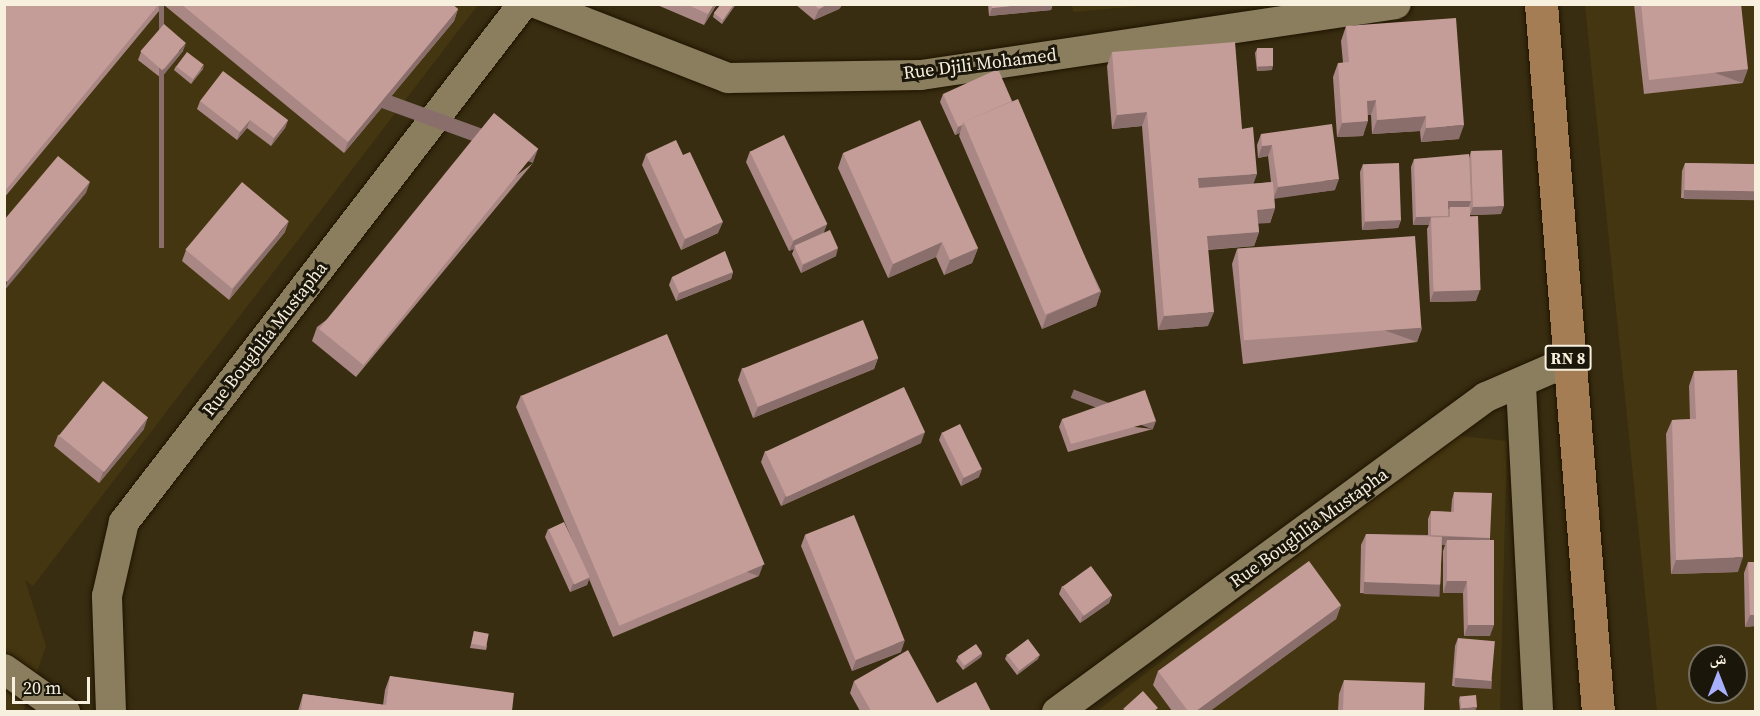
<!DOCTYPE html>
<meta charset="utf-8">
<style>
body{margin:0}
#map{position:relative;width:1760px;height:716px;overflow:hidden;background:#382d10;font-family:"Source Serif 4","Noto Naskh Arabic",serif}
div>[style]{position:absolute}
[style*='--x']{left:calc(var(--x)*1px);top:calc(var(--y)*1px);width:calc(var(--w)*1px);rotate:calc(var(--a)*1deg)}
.built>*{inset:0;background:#443610}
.roads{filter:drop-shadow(0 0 2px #1f1400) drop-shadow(0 0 2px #1f1400)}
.minor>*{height:30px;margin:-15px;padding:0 15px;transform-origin:15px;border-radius:15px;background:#8b7e5f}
.major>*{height:33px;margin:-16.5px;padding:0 16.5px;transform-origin:16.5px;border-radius:16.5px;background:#a47d55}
.wall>*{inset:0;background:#a98784}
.shaded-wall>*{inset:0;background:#896e6b;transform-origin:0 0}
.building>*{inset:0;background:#c49d99;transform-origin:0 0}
span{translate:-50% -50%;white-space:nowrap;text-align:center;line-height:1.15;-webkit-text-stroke:6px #1b160a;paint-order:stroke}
.shield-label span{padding:2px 4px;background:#1b160a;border:2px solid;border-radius:4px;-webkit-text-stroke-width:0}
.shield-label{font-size:16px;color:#f7f0df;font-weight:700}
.street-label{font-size:18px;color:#f7f0df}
.frame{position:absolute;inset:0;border:6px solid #f7f0df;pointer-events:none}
.north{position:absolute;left:1688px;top:644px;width:60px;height:60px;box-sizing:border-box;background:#1b160a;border:2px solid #736d5f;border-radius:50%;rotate:0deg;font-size:16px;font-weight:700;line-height:24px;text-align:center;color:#f7f0df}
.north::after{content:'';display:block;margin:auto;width:21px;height:27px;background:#a8b0fc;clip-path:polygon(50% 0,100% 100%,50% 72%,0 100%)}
.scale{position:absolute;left:12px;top:677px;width:78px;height:27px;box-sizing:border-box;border:3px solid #f7f0df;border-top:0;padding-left:8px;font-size:18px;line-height:21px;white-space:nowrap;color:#f7f0df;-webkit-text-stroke:4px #1b160a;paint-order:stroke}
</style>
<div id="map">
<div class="built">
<i style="clip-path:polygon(1072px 4px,1151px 4px,1151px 5px,1073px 12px)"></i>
<i style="clip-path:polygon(4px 5px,478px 5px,33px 586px,25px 580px,46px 646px,23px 712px,4px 711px)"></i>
<i style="clip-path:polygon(evenodd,1585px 5px,1755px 5px,1755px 711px,1657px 711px,1585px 5px,1700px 656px,1736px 656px,1736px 692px,1700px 692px,1700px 656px)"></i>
<i style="clip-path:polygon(1452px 435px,1507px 441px,1500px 711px,1096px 712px)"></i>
</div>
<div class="roads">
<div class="minor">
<i style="--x:538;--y:4;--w:204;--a:21.3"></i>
<i style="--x:728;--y:78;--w:193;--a:-0.9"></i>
<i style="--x:921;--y:75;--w:480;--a:-8.5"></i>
<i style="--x:1521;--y:386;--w:326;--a:87"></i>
<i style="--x:4;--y:669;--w:75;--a:35.2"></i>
<i style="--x:111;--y:712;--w:116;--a:-92"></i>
<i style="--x:107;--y:596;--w:76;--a:-77.1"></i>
<i style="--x:124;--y:522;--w:654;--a:-52.39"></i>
<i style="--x:1057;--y:712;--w:532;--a:-36.29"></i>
<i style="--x:1486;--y:397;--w:90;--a:-23.4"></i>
</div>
<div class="major">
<i style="--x:1541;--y:4;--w:710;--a:85.4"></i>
</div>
</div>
<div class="wall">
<i style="clip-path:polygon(4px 4px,452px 4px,458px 9px,454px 21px,344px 153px,164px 5px,4px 198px)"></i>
<i style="clip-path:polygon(655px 4px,717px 4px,704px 25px)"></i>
<i style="clip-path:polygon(721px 4px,736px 4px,722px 24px,713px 17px,714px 13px)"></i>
<i style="clip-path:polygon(795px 4px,843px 4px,839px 9px,814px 20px)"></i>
<i style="clip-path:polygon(988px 4px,1053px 4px,1051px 10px,989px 16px)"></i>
<i style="clip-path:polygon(1634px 4px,1741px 4px,1743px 83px,1644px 94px)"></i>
<i style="clip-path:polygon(1346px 26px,1459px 139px,1421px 142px,1420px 131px,1372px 134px,1371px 115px,1368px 115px,1363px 136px,1337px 137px,1333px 77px,1338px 63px,1343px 63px,1341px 41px)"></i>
<i style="clip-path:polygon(1257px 49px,1272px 70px,1257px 71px,1255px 53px)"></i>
<i style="clip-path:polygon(183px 51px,161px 78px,138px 60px,141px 52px)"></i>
<i style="clip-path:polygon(1112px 52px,1242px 129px,1253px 184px,1271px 182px,1268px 156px,1258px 158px,1257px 145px,1261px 134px,1335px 190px,1274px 198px,1275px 208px,1270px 223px,1258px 223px,1259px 232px,1254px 246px,1208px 250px,1208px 326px,1158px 330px,1142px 126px,1112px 129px,1107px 66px)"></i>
<i style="clip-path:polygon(176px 66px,203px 69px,191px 84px,174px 70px)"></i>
<i style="clip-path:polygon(943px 94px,1012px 101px,1101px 291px,1096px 306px,1042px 329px,959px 136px,960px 133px,955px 135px,940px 102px)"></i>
<i style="clip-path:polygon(200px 101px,288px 120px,285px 128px,271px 146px,247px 128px,237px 140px,197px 109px)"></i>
<i style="clip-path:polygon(750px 151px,827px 224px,823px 233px,836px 256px,801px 273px,792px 254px,794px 249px,789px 251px,746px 162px)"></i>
<i style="clip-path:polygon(1471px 151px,1501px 214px,1470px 215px,1476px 301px,1430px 302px,1427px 229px,1429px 225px,1413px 225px,1411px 167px,1414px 159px,1469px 158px)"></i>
<i style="clip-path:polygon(843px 153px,978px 248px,972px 263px,944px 275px,936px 257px,888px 278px,838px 168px)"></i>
<i style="clip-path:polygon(646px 154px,718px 233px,681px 250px,642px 165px)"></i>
<i style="clip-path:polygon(533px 163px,356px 377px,312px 341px,317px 327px)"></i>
<i style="clip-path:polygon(1685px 163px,1755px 164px,1755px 199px,1681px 198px,1682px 171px)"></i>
<i style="clip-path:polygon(1363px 164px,1401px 220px,1398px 228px,1362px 230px,1360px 172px)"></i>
<i style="clip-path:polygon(285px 232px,229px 300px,182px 261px,186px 250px)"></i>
<i style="clip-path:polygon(1237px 249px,1422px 328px,1417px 342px,1243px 364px,1232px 264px)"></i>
<i style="clip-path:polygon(733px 272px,731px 279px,676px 301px,669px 285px,672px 277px)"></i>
<i style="clip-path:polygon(878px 358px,874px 369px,753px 418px,738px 380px,742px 368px)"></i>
<i style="clip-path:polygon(1694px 371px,1738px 572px,1671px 574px,1666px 434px,1672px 420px,1690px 419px,1689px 386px)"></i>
<i style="clip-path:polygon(521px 395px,759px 576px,613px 637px,589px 579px,587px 585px,570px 592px,545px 537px,548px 529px,573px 542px,516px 407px)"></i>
<i style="clip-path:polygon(1062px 419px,1153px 429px,1068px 452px,1059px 427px)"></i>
<i style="clip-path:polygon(144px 429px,99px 483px,54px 446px,58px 435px)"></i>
<i style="clip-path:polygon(942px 432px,979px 477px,961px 486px,939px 440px)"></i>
<i style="clip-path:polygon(921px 443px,781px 506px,761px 462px,765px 451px)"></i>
<i style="clip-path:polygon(1454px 492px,1490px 538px,1490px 636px,1464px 636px,1463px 593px,1443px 593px,1443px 551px,1445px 545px,1442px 544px,1440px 584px,1436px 595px,1360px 593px,1361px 545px,1366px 534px,1428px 535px,1428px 519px,1431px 511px,1451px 512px,1452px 500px)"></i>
<i style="clip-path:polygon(805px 535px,901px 652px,852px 671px,801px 546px)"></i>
<i style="clip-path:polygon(1748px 562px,1755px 562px,1755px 626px,1745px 627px,1744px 573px)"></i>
<i style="clip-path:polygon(1062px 586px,1112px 595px,1109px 603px,1080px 623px,1059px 594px)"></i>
<i style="clip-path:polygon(1341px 605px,1336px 619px,1210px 711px,1172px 711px,1153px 685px,1158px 671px)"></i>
<i style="clip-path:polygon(474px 631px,487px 646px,486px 650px,470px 648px)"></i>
<i style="clip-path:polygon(1458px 638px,1492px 680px,1489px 688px,1452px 686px,1455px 646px)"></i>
<i style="clip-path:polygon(982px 653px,981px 657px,963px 670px,956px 661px,958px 657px)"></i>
<i style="clip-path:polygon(1007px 654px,1038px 659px,1017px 675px,1005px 659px)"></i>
<i style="clip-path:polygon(390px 676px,512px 711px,298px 711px,303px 694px,383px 705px,385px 690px)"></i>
<i style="clip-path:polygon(1344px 680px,1424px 711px,1338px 711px,1339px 694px)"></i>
<i style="clip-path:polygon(854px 681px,937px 703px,991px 711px,860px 711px,850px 693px)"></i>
<i style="clip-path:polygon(1460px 696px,1475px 711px,1460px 711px,1459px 700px)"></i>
</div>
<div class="shaded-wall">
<i style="left:159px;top:4px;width:5px;height:244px"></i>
<i style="clip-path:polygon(714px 4px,717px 4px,704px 25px,708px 14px)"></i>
<i style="clip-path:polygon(734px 4px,736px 4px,722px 24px,723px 20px)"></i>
<i style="clip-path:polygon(828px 4px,843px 4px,839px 9px,814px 20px,819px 9px)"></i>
<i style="clip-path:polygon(1030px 4px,1053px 4px,1051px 10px,989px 16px,992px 8px)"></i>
<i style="clip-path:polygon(458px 9px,454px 21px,344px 153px,348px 142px)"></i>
<i style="clip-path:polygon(186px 43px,183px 51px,161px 78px,163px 71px)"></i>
<i style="clip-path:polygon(204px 65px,203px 69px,191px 84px,193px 80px)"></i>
<i style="clip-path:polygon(1273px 66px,1272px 70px,1257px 71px,1258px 67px)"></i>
<i style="left:1748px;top:69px;width:15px;height:100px;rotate:110deg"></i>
<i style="clip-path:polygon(1376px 100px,1371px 115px,1361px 115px,1367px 101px)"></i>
<i style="clip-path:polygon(1147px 112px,1142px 126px,1112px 129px,1117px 115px)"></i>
<i style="clip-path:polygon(1426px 116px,1420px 131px,1372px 134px,1377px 120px)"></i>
<i style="clip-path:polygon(250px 120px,247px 128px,237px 140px,240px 132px)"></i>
<i style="clip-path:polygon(288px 120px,285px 128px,271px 146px,274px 138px)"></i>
<i style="clip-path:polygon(1368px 121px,1363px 136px,1337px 137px,1342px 123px)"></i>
<i style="clip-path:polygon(962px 125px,960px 133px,955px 135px,958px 127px)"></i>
<i style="clip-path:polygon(1464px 125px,1459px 139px,1421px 142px,1426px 128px)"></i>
<i style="clip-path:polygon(1272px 145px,1268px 156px,1258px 158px,1262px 146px)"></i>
<i style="left:538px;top:149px;width:15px;height:278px;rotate:110deg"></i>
<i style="clip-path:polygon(1257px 174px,1252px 188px,1193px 192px,1198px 178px)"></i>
<i style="clip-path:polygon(1339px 179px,1335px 190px,1273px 199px,1278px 187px)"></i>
<i style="clip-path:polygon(90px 182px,86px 193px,4px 291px,7px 282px)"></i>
<i style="left:1684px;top:190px;width:71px;height:9px;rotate:1deg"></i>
<i style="clip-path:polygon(1448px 201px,1471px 201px,1468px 209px,1450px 207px,1449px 209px,1445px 209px)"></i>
<i style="clip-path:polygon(1504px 206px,1501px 214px,1470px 215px,1473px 207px)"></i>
<i style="clip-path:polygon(1275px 208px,1270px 223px,1252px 224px,1257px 210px)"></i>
<i style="clip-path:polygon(1448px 216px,1431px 217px,1429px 225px,1413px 225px,1416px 217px)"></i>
<i style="clip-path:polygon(1401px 220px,1398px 228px,1362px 230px,1365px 222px)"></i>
<i style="clip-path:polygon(289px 221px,285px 232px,229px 300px,233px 289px)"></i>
<i style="clip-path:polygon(723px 222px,718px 233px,681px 250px,685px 239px)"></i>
<i style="clip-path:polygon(827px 224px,823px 235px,795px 247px,794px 249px,789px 251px,794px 240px)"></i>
<i style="clip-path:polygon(1259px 232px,1254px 246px,1202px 250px,1207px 236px)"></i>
<i style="clip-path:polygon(942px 242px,936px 257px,888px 278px,893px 264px)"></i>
<i style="clip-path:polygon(838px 248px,836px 256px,801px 273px,803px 265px)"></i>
<i style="clip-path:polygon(978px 248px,972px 263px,944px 275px,950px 260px)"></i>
<i style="clip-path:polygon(733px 272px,731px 279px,676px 301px,679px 293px)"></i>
<i style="clip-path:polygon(1480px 290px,1476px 301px,1430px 302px,1434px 291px)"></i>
<i style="clip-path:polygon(1101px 291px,1096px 306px,1042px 329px,1047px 315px)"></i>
<i style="clip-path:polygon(1214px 312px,1208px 326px,1158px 330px,1164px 316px)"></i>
<i style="left:1422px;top:328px;width:15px;height:175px;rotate:110deg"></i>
<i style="clip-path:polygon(878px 358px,874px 369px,753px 418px,758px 407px)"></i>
<i style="clip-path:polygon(148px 417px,144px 429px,99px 483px,103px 472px)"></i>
<i style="left:1156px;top:421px;width:9px;height:88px;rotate:111deg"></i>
<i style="clip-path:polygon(925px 432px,921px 443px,781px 506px,786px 495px)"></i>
<i style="clip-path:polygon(982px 469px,979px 477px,961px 486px,963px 478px)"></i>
<i style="clip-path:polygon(1431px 536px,1490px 538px,1487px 546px,1447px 540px,1445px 545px,1428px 544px)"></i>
<i style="clip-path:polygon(1743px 557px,1738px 572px,1671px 574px,1676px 560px)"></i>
<i style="left:763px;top:565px;width:12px;height:158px;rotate:110deg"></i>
<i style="clip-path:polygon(590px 577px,587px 585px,570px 592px,573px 584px)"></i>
<i style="clip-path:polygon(1447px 581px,1467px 581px,1463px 593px,1443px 593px)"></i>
<i style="left:1364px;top:582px;width:76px;height:12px;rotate:2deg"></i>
<i style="clip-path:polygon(1112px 595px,1109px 603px,1080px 623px,1083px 615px)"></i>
<i style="clip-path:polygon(1341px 605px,1336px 619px,1210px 711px,1196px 711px)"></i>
<i style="clip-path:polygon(1750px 615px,1755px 615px,1755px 626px,1745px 627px)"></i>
<i style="clip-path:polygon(1468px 625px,1494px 625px,1490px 636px,1464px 636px)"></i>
<i style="clip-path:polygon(905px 640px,901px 652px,852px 671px,856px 660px)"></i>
<i style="clip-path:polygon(982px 653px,981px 657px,963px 670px,965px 666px)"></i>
<i style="clip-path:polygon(1040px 655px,1038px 659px,1017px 675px,1019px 671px)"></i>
<i style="left:1455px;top:678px;width:37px;height:9px;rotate:3deg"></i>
<i style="clip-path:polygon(1477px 707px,1475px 711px,1460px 711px,1461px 708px)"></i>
</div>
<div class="building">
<i style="clip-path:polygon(4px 4px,159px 4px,4px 192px)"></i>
<i style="clip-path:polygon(181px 4px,452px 4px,458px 9px,348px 142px)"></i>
<i style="clip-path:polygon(686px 4px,714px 4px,708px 14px)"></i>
<i style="clip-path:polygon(721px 4px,734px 4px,723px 20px,714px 13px)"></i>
<i style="clip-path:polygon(813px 4px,828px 4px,819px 9px)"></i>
<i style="clip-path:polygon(991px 4px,1030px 4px,992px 8px)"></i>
<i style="clip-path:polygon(1641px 4px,1741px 4px,1748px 69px,1649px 80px)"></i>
<i style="clip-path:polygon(1456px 18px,1464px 125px,1426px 128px,1426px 116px,1377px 120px,1376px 100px,1367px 101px,1368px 121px,1342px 123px,1338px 63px,1349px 62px,1346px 26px)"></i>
<i style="left:164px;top:24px;width:29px;height:36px;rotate:41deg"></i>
<i style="clip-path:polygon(1235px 42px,1242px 129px,1253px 127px,1257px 174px,1198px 178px,1199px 188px,1273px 182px,1275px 208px,1257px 210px,1259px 232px,1207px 236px,1214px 312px,1164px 316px,1147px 112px,1117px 115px,1112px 52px)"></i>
<i style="left:1273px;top:48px;width:18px;height:16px;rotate:90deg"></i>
<i style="left:187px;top:52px;width:21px;height:18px;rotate:37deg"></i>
<i style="clip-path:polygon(998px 69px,1012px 101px,964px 122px,962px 125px,958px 127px,943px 94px)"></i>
<i style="clip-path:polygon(223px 71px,288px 120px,274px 138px,250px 120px,240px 132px,200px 101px)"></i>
<i style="left:1018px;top:99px;width:209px;height:59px;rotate:67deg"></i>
<i style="left:494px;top:113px;width:57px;height:278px;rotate:39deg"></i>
<i style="clip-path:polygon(920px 120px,978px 248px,950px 260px,942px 242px,893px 264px,843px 153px)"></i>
<i style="clip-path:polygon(1332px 124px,1339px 179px,1278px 187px,1272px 145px,1262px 146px,1261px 134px)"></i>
<i style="left:784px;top:135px;width:99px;height:38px;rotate:64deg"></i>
<i style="clip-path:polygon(676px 140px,683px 155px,690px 152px,723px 222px,685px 239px,646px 154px)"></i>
<i style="left:1502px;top:150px;width:56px;height:31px;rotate:88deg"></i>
<i style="clip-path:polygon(1469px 154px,1471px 201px,1448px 201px,1448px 216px,1416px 217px,1414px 159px)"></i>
<i style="clip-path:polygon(58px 156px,90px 182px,7px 282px,4px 280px,4px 220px)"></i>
<i style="left:1399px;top:163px;width:57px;height:36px;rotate:88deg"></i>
<i style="left:1685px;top:163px;width:70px;height:27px;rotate:1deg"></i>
<i style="left:242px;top:182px;width:61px;height:88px;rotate:40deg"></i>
<i style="left:1450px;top:207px;width:20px;height:10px"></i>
<i style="left:1478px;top:216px;width:74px;height:47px;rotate:88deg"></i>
<i style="left:830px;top:230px;width:20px;height:39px;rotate:66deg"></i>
<i style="left:1415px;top:236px;width:92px;height:178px;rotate:86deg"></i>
<i style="clip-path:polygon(725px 251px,733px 272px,679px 293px,672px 277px)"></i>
<i style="left:863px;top:320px;width:41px;height:130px;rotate:68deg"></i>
<i style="left:667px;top:334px;width:250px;height:158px;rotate:67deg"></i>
<i style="clip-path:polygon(1737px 370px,1743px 557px,1676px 560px,1672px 420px,1696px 419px,1694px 371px)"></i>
<i style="left:103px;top:381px;width:58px;height:70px;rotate:39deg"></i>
<i style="left:904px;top:387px;width:50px;height:153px;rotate:65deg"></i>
<i style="clip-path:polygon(1145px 390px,1156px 421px,1071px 444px,1062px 419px)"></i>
<i style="left:960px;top:424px;width:50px;height:20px;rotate:64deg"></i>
<i style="clip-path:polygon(1454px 492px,1492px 493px,1490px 538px,1431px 535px,1431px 511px,1454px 512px)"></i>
<i style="left:854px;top:515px;width:135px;height:53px;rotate:68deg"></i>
<i style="left:564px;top:522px;width:61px;height:17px;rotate:65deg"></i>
<i style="left:1366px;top:534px;width:76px;height:48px;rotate:2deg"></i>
<i style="clip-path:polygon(1447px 540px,1494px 540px,1494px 625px,1468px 625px,1467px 581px,1447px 581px)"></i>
<i style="clip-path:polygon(1309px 561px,1341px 605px,1196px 711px,1188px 711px,1158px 671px)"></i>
<i style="clip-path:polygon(1748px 562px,1755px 562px,1755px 615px,1750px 615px)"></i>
<i style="left:1091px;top:566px;width:36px;height:35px;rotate:54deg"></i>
<i style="left:474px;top:631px;width:15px;height:13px;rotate:11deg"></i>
<i style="left:1458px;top:638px;width:37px;height:40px;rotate:5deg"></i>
<i style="left:1028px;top:639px;width:20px;height:26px;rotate:53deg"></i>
<i style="left:976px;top:644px;width:11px;height:22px;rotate:56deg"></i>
<i style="clip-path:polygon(908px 650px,937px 703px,976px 682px,991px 711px,871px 711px,854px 681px)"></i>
<i style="clip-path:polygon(390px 676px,514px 693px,512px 711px,301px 711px,303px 694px,386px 705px)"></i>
<i style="left:1344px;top:680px;width:81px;height:31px;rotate:2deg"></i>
<i style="clip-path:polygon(1143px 691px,1158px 708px,1154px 711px,1126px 711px,1123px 709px)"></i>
<i style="left:1476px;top:695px;width:12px;height:16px;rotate:85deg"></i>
</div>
<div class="shield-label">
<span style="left:1568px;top:358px">RN 8</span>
</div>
<div class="street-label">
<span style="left:980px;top:64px;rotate:-7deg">Rue Djili Mohamed</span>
<span style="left:265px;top:339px;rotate:-52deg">Rue Boughlia Mustapha</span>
<span style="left:1309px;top:528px;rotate:-36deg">Rue Boughlia Mustapha</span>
</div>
<div class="frame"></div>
<div class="north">ش</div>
<div class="scale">20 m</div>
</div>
